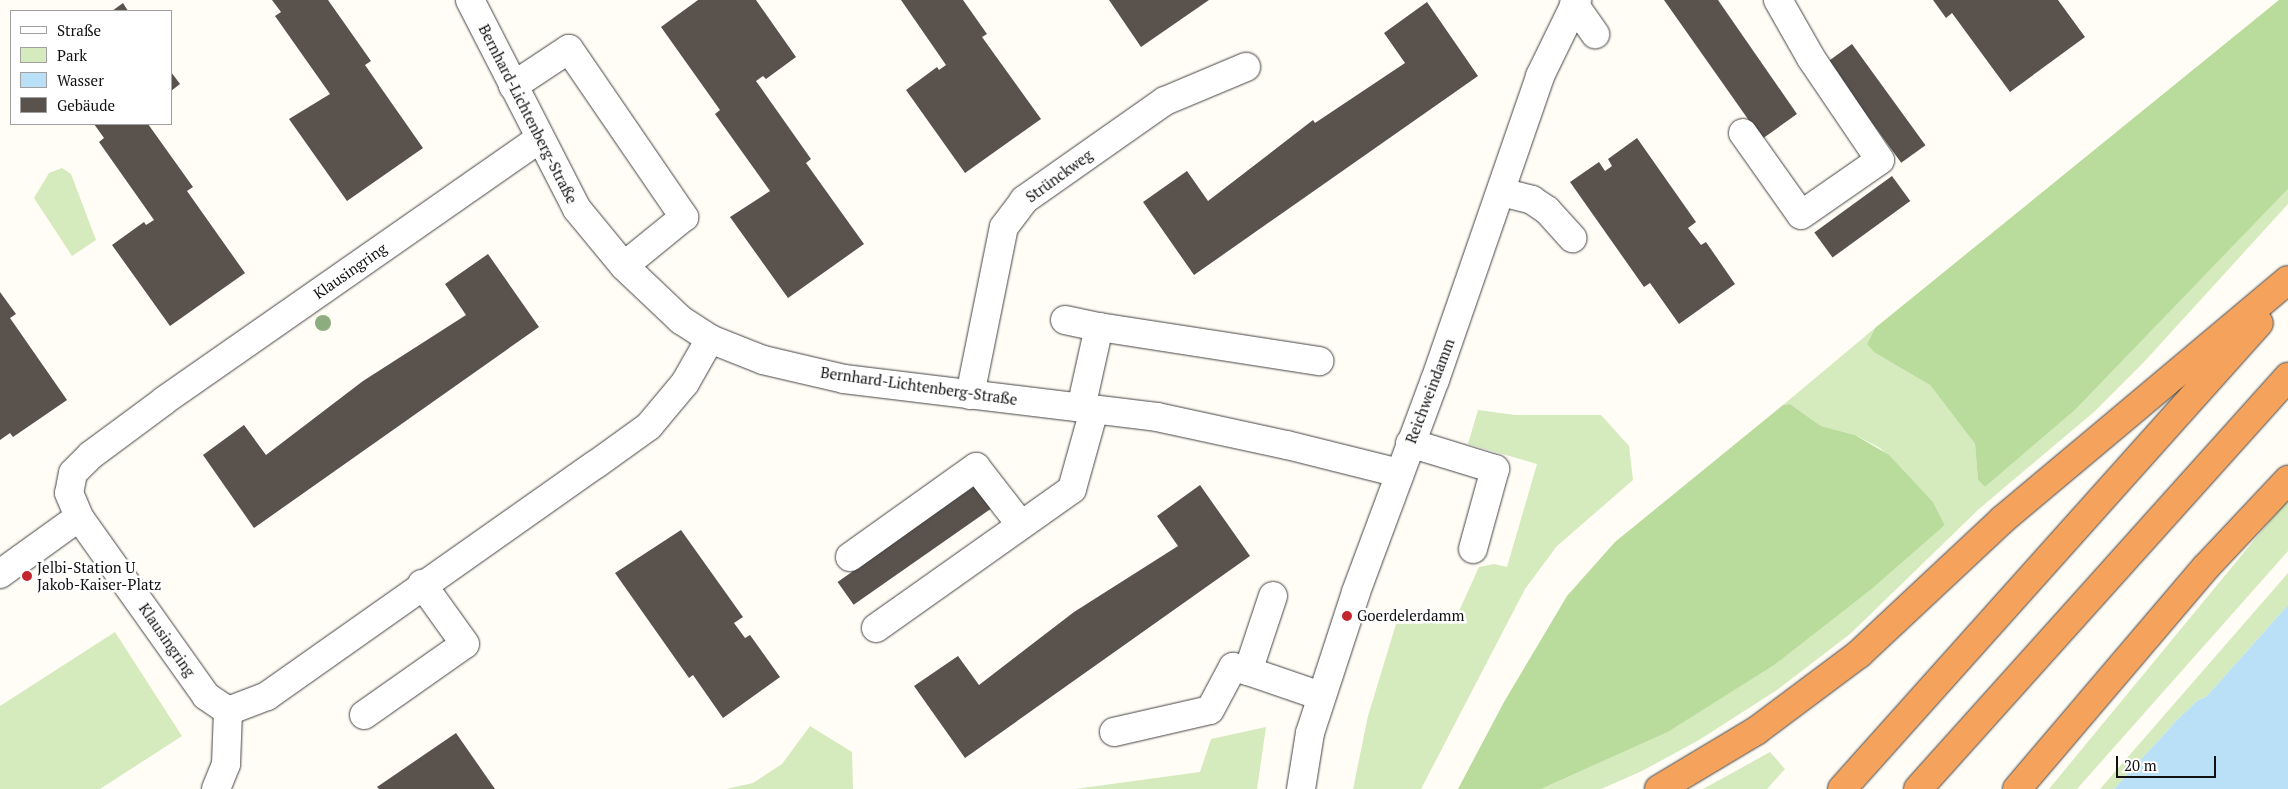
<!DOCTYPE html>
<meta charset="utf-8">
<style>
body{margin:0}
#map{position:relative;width:2288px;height:789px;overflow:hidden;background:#fffdf5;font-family:"PT Serif",serif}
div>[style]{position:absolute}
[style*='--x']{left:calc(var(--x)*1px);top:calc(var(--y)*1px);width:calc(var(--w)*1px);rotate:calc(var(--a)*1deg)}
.green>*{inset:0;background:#d5ebbd}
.forest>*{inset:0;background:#b9dc9c}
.water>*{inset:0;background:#b9e0f7}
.building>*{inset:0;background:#5a524d;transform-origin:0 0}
.roads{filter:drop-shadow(0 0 1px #444) drop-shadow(0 0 1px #444)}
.minor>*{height:28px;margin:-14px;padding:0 14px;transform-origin:14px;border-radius:14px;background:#fff}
.highway>*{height:28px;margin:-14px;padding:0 14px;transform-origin:14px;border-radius:14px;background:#f5a25d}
.trees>*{width:16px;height:16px;margin:-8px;border-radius:50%;background:#8dad7f}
.dots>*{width:14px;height:14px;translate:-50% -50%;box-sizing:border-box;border:2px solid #fff;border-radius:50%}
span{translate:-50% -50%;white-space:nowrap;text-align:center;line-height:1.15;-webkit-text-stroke:5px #fff;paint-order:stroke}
.street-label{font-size:15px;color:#111}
.poi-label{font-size:15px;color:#111}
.left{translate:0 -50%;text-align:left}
.legend{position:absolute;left:10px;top:10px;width:162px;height:115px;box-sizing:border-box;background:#fff;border:1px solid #a0a0a0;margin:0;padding:6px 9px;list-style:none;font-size:15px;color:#111}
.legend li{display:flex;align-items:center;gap:10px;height:25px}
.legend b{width:25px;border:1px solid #a0a0a0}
.scale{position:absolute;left:2116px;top:756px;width:100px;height:22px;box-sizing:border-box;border:2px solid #111;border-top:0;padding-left:6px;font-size:15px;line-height:18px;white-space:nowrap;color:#111;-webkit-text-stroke:4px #fff;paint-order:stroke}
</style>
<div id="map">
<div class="green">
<i style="clip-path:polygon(62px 168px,71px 174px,96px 240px,72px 256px,34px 198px,49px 173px)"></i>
<i style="clip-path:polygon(2288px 189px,2288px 204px,2144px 362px,2094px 412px,1979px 509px,1850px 634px,1777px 690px,1699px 740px,1642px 771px,1601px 789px,1541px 789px,1668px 732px,1773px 665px,1873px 588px,1945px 525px,1933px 502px,1880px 448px,1855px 435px,1821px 426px,1790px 404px,1783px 405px,1875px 328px,1867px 344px,1930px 385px,1975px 444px,1978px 480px,1985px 487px,2075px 410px)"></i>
<i style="clip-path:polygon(1478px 410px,1515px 415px,1601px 415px,1629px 446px,1633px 480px,1557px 546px,1525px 589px,1421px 789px,1353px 789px,1368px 716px,1396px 624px,1454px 622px,1479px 567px,1494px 564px,1507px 567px,1537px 464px,1468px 444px)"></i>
<i style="clip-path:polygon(2288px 499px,2288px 551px,2077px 789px,2049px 789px)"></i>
<i style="clip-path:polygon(2288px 573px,2288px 605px,2206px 697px,2198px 700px,2177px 720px,2114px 789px,2100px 789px)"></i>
<i style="clip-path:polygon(115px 632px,182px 736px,100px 789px,0 789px,0 706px)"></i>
<i style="clip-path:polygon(810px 726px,852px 752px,853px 789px,726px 789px,753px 783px,782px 764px)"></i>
<i style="clip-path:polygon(1266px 727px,1257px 789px,1075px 789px,1200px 772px,1211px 739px)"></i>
<i style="clip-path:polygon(1770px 752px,1785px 769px,1767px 789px,1703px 789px)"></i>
</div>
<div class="forest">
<i style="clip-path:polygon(2279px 0,2288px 0,2288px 189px,2075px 410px,1985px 487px,1978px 480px,1975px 444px,1930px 385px,1874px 352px,1867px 344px,1875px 328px)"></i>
<i style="clip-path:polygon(1790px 404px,1821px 426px,1855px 435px,1889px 455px,1933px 502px,1945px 525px,1873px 588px,1774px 665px,1668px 732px,1541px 789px,1458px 789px,1504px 702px,1567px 596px,1615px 542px,1783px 405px)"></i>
</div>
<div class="water">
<i style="clip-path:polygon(2288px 605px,2288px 789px,2114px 789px,2177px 720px,2198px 700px,2206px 697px)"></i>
</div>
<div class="building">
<i style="clip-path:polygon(272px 0,328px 0,371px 61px,365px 65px,423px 148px,347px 201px,289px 119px,330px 94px,275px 16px,281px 12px)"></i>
<i style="clip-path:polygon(698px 0,756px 0,796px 57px,766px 79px,763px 76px,756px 81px,811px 159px,806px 163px,864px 244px,788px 298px,730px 217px,770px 191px,715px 114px,720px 110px,661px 27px)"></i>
<i style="clip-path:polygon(901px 0,963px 0,987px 34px,982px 37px,1041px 119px,965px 173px,906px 90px,937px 67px,939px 70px,946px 65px)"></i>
<i style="clip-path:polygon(1109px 0,1209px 0,1141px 47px)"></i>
<i style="clip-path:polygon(1664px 0,1718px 0,1797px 114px,1762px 139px)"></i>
<i style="clip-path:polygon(1933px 0,2058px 0,2085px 37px,2010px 92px,1952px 13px,1946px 18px)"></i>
<i style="clip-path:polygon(1427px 2px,1478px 76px,1194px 275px,1143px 202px,1187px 171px,1208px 201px,1313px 120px,1315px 123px,1405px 63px,1384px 33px)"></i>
<i style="clip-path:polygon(123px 3px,128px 11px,112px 11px)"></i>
<i style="left:1852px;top:44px;width:125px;height:30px;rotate:54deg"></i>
<i style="clip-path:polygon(171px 72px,180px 84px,171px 91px)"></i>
<i style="clip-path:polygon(94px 124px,148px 124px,193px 187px,187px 191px,245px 273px,170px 326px,112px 245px,144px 222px,146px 225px,154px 220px,99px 142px,104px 138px)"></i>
<i style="clip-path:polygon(1637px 138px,1696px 222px,1688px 228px,1701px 245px,1706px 242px,1735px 284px,1679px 324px,1650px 283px,1644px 287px,1570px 182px,1599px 162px,1605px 171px,1612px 166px,1608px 159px)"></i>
<i style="left:1892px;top:176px;width:31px;height:96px;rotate:54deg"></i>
<i style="clip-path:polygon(488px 254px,539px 327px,254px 528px,203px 455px,244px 425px,266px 455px,363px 381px,466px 315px,445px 284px)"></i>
<i style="clip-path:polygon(0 292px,16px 314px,10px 318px,67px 400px,13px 437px,10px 433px,0 440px)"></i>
<i style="left:976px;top:485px;width:28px;height:169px;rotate:55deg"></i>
<i style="clip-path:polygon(1200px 485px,1250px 556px,965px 758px,914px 686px,958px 656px,979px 685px,1074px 612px,1178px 546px,1157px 516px)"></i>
<i style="clip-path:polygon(681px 530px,743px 617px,734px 623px,745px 638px,750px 635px,780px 677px,723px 718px,693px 675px,689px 678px,615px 573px)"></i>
<i style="clip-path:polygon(456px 733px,495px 789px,379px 789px,377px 787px)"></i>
</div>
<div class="roads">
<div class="minor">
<i style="--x:470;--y:0;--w:235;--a:62.9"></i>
<i style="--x:577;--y:209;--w:74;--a:50.5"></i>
<i style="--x:624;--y:266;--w:79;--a:43.5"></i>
<i style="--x:681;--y:320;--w:35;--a:33"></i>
<i style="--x:710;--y:339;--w:57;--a:21.6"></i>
<i style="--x:763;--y:360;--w:83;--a:13.2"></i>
<i style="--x:844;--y:379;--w:315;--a:6.9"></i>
<i style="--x:1157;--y:417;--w:133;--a:12.2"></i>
<i style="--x:1287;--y:445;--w:115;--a:14"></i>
<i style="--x:1574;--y:4;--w:37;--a:55"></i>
<i style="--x:513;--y:86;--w:67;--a:-33.5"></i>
<i style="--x:569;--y:49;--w:204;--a:55.6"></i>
<i style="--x:684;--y:217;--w:77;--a:140.8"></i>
<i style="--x:1743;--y:133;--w:100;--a:54.7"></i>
<i style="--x:1801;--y:215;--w:96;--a:-34.8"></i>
<i style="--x:1880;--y:160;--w:123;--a:-124.1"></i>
<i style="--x:1811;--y:58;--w:67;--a:-119.6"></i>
<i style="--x:539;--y:139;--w:457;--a:145.1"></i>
<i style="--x:164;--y:401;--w:91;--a:143.5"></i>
<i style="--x:91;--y:455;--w:25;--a:135"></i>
<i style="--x:73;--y:473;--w:20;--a:101"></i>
<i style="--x:69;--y:493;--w:26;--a:67"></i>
<i style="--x:79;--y:517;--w:219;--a:54.6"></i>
<i style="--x:206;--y:696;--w:27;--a:34"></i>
<i style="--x:228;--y:711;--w:42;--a:-21"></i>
<i style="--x:267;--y:696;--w:401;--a:-35.2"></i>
<i style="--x:595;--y:465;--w:67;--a:-35.8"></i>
<i style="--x:649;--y:426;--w:56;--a:-50.1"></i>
<i style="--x:685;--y:383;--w:51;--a:-60.4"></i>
<i style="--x:1501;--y:192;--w:32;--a:14"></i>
<i style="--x:1532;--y:200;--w:18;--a:34"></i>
<i style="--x:1547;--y:210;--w:38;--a:48"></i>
<i style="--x:1065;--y:320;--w:35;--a:12"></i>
<i style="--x:970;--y:395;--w:171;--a:-78.6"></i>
<i style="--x:1004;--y:227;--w:34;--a:-53"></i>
<i style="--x:1024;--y:200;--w:172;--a:-35.1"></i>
<i style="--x:1165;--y:101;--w:88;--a:-22.8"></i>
<i style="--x:1081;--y:408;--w:83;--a:-77.5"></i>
<i style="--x:1099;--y:327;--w:223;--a:8.8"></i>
<i style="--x:1410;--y:443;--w:89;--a:17"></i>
<i style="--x:1495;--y:469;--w:83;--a:105.4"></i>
<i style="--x:850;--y:557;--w:155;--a:-35.5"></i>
<i style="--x:976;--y:467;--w:73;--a:52.2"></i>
<i style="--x:0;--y:574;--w:97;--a:-35.8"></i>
<i style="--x:1273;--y:596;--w:79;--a:108.4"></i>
<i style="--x:1248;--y:671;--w:77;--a:18.9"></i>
<i style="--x:876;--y:628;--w:240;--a:-35.3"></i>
<i style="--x:1072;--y:489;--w:82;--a:-74.4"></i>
<i style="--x:364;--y:715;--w:123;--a:-35.1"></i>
<i style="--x:465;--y:644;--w:74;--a:-125.6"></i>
<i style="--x:1114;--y:732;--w:98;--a:-12.9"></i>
<i style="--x:1210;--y:710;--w:49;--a:-61.9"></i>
<i style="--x:1233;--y:667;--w:16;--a:15"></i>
<i style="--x:216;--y:789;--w:27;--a:-68"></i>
<i style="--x:226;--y:764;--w:53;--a:-87.8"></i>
<i style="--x:1301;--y:789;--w:57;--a:-80.9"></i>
<i style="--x:1310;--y:733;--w:148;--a:-71.9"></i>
<i style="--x:1356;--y:592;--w:226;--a:-69.6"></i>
<i style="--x:1435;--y:380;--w:322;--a:-70.9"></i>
<i style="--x:1540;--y:76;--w:85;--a:-64"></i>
</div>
<div class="highway">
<i style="--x:1659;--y:789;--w:113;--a:-30.9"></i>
<i style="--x:1756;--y:731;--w:129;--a:-36.8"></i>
<i style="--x:1859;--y:654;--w:196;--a:-43.1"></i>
<i style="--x:2002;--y:520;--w:373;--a:-40"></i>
<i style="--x:1842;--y:789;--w:625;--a:-48.18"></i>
<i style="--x:1918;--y:789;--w:554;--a:-48.07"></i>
<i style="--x:2017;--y:789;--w:292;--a:-49.6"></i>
<i style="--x:2206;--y:567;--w:120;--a:-46.7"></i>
</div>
</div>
<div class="trees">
<i style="left:323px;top:323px"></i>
</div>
<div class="dots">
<i style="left:27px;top:576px;background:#c4262e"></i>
<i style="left:1347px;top:616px;background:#c4262e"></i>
</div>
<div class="street-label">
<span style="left:528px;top:114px;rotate:63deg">Bernhard-Lichtenberg-Straße</span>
<span style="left:1059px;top:176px;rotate:-36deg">Strünckweg</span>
<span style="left:350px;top:271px;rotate:-35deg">Klausingring</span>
<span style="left:919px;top:386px;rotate:8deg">Bernhard-Lichtenberg-Straße</span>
<span style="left:1430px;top:391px;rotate:-69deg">Reichweindamm</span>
<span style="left:167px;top:640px;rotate:55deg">Klausingring</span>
</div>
<div class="poi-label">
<span class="left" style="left:37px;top:576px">Jelbi-Station U<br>Jakob-Kaiser-Platz</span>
<span class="left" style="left:1357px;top:616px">Goerdelerdamm</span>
</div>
<ul class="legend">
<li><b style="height:6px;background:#fff"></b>Straße</li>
<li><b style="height:14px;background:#d5ebbd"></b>Park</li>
<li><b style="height:14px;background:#b9e0f7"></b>Wasser</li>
<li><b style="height:14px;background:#5a524d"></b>Gebäude</li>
</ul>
<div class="scale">20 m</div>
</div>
